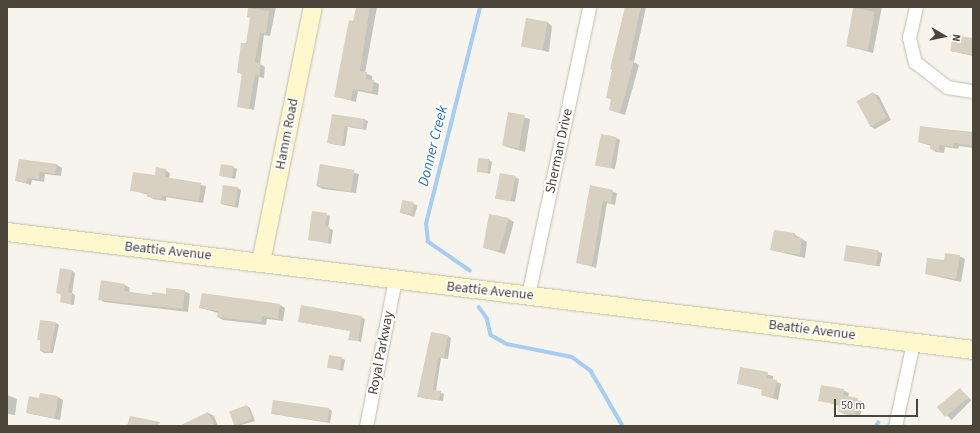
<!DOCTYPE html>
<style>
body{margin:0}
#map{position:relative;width:980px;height:433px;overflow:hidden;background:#f6f4ec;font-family:"Source Sans 3",sans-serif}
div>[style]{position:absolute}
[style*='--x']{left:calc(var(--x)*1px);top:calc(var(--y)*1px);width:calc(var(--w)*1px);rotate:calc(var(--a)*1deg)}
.shadow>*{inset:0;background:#0003;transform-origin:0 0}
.stream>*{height:3.5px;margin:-1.75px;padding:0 1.75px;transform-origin:1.75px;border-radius:1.75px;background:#a8cdf3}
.building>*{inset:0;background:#d8d1c1;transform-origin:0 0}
.roads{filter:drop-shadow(0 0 1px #c2bdae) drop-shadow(0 0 1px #c2bdae)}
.street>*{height:13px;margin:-6.5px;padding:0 6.5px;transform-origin:6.5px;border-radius:6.5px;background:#fff}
.secondary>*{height:18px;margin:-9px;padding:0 9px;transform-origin:9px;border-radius:9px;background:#fff8cd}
span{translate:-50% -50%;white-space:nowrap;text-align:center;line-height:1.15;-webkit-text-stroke:4px #fff;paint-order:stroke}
.street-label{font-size:14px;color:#4b4639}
.water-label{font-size:15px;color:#2d71bc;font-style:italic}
.frame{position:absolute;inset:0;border:8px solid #4b4639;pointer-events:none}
.north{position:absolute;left:924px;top:16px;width:40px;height:40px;-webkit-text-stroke:3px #fff;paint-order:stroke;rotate:99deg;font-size:11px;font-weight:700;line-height:16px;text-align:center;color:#4b4639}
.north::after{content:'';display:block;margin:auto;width:14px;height:18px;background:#4b4639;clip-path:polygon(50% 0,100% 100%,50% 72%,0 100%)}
.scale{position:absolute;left:834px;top:399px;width:84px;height:18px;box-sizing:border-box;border:2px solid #4b4639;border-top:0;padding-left:5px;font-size:12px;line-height:14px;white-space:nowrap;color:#4b4639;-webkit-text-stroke:3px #fff;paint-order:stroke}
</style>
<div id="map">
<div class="shadow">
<i style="clip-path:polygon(249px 7px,276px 7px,270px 36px,264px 35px,260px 64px,265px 67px,264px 78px,259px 77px,254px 110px,238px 106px,243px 75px,238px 72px,247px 45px,251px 18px,248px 17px)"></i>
<i style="clip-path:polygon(357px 7px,377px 7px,365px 73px,372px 76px,372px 81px,379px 84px,378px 95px,358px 91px,356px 102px,335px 96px)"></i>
<i style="clip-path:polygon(625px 7px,646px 7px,634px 62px,639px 65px,625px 115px,610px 110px,612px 100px,607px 97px)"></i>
<i style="clip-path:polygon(854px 7px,882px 7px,873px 53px,847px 46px)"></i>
<i style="clip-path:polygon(547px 22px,552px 26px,549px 52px,523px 46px)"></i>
<i style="clip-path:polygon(973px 39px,973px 56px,951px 51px)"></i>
<i style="clip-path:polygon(873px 93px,879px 96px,891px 120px,875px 129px,870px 126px)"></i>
<i style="clip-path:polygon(509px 113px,530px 119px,525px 152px,504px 146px)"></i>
<i style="clip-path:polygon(333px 115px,365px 120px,368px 121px,366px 130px,348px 127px,345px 146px,331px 144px,328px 143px)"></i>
<i style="clip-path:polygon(921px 127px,973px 132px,973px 148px,959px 146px,958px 149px,945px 147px,944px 153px,936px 152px,931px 149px,931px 146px,919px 142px)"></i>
<i style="clip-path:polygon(617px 138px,620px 140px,615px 169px,596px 165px)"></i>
<i style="clip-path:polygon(489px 160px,492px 162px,490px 174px,478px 171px)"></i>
<i style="clip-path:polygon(57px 165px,62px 168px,61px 176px,45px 174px,44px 182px,32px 180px,31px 185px,17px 181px)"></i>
<i style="clip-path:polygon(321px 165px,359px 174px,356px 193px,323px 189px,317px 186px)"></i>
<i style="clip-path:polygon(233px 167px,237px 169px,235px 179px,220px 175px)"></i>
<i style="clip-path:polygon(165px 170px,170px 173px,169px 179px,206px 186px,203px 203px,166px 197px,166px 201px,153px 199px,148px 195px,132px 190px)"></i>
<i style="clip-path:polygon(515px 177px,519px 179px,515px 202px,497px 198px)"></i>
<i style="clip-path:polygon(591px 186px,617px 193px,615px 205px,607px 203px,596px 268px,577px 262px)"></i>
<i style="clip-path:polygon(237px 188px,241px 190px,238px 208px,221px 204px)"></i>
<i style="left:403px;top:201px;width:15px;height:12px;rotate:16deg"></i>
<i style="clip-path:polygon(313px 212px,330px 216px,328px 228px,333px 230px,331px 244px,309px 239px)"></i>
<i style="clip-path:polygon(509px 219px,514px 222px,505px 254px,484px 248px)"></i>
<i style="clip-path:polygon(794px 234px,807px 242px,805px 258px,771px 250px)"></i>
<i style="left:847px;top:246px;width:36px;height:14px;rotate:11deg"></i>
<i style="clip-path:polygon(959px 256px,965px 259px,961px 282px,926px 274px)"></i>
<i style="clip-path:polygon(72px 271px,75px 273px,72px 293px,75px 295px,74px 305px,61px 302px,62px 295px,57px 293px)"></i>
<i style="clip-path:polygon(125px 285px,130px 288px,129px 292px,152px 296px,184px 291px,190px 294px,188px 312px,104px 302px,99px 299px)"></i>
<i style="clip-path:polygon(280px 305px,285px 308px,283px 321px,267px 319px,266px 325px,223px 320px,218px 317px,218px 313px,201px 308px)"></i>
<i style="clip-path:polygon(361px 317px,365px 319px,361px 342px,350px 339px,351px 331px,299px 322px)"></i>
<i style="clip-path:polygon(56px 323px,59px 325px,53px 353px,44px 353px,41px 351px,41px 341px,38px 339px)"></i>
<i style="clip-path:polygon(448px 336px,451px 338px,448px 359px,441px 358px,436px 391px,444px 394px,443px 401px,422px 398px,419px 396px)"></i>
<i style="clip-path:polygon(341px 358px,345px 360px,343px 371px,328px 367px)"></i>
<i style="clip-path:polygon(741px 368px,773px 376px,773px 380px,781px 384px,778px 400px,762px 395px,763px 390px,738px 383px)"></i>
<i style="left:960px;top:389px;width:16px;height:28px;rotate:45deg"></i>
<i style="clip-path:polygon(843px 390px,849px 393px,848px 397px,863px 402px,860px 417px,844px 414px,839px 411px,840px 406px,819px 400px)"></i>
<i style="clip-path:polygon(7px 395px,17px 399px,15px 415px,7px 414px)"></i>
<i style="clip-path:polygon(58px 397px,63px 400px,60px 420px,27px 413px,40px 399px)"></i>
<i style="clip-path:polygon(247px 406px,250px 408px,255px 421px,238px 426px,235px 424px)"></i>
<i style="clip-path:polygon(329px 409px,332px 411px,330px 423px,272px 414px)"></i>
<i style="clip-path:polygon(208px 413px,214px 416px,218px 426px,182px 426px)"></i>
</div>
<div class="stream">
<i style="--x:470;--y:271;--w:51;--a:-145.4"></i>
<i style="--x:428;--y:242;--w:18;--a:-96"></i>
<i style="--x:426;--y:224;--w:224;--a:-76"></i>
<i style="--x:479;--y:307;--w:14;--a:54"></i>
<i style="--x:487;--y:318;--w:17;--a:77"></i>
<i style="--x:491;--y:335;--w:18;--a:29"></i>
<i style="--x:507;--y:344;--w:66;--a:11.3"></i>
<i style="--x:572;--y:357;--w:24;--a:36"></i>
<i style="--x:591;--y:371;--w:64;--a:59.8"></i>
<i style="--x:876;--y:426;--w:4;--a:-56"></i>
</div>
<div class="building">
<i style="clip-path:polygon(356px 7px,370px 7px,360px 71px,367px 72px,366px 79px,374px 80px,372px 92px,353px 89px,351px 100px,334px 97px,349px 20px,353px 21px)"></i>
<i style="clip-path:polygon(625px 7px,641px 7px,629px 60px,634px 61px,620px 113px,609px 110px,611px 99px,606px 98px,612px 70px,610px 69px)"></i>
<i style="clip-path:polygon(248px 8px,269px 11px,266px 34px,260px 33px,255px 62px,261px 63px,259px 76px,255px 75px,249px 109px,237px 107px,242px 73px,237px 73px,241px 43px,246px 43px,250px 18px,247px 17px)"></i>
<i style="left:853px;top:8px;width:22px;height:39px;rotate:10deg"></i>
<i style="left:526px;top:18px;width:22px;height:29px;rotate:10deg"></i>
<i style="clip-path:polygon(953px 35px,973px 38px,973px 55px,950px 51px)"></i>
<i style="left:873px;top:92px;width:29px;height:19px;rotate:61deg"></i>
<i style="left:508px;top:112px;width:17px;height:34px;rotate:10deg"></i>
<i style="clip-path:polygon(332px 114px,365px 119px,363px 129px,345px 126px,342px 146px,327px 143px)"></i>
<i style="clip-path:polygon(920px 126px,973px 133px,973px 146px,954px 143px,953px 147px,939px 145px,939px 151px,930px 149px,930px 144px,918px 142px)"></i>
<i style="left:601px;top:134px;width:16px;height:32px;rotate:11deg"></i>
<i style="left:478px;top:158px;width:11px;height:14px;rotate:5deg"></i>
<i style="clip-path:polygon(19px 159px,57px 164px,55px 174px,40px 172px,39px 179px,27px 178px,26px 183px,15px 181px)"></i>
<i style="left:221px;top:164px;width:13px;height:12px;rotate:9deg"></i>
<i style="left:320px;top:164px;width:35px;height:22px;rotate:10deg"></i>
<i style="clip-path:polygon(156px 167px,166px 169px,165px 177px,201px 183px,199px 201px,162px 195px,161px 199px,147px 197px,147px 193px,130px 191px,133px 172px,155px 175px)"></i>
<i style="left:500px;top:173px;width:16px;height:26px;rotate:11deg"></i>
<i style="left:223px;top:185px;width:15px;height:19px;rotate:8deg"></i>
<i style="clip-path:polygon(590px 185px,613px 190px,611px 203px,603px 201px,592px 266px,576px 263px)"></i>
<i style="left:402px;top:200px;width:12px;height:13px;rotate:9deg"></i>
<i style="clip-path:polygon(312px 211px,327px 213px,325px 226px,330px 227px,328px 243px,308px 240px)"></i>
<i style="clip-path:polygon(489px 214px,509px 218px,499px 251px,483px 248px)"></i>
<i style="clip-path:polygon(774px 230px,795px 233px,794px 237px,802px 238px,800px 255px,770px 250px)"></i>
<i style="left:846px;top:245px;width:33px;height:16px;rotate:9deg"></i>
<i style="clip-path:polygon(945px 253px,960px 255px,956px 279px,925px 274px,927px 258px,944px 260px)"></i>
<i style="clip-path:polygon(60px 268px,72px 270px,68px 292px,72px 293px,71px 304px,60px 302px,61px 294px,56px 293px)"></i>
<i style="clip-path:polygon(101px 280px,125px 284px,124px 291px,152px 295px,152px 292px,166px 294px,166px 288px,185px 290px,183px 309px,98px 300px)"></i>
<i style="clip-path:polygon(202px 293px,280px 304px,278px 319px,262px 316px,261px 322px,217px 317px,218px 311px,199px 308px)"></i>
<i style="clip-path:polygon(301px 305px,362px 316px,358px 341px,348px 340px,350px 331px,298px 322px)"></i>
<i style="clip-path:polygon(40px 320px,56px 322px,50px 352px,40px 351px,40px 340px,37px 340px)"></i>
<i style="clip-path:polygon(431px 332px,448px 335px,444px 358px,438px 357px,433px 390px,441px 391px,439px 400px,417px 397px)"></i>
<i style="left:329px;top:355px;width:13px;height:13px;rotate:9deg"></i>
<i style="clip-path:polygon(740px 367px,768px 372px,767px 378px,777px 380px,773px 398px,761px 395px,762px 389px,737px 384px)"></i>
<i style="clip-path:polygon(821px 385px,844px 389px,843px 395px,858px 398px,855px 415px,838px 412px,839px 405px,818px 401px)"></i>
<i style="left:960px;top:388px;width:13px;height:30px;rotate:51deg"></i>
<i style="clip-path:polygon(40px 393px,58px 396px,55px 418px,26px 413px,29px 396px,39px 398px)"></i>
<i style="left:273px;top:400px;width:57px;height:14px;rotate:8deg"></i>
<i style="left:247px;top:405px;width:15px;height:19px;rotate:70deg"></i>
<i style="clip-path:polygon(208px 412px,215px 426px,179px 426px)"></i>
<i style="clip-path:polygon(130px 416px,160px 422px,159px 426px,127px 426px)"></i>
</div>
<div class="roads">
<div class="street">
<i style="--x:916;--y:7;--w:31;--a:103"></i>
<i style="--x:909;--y:37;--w:26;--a:77"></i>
<i style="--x:915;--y:62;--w:41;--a:38"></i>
<i style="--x:947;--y:87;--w:26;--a:9"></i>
<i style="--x:528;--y:295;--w:294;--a:-78"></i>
<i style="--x:366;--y:426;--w:149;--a:-78.8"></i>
<i style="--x:895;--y:426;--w:85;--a:-77.8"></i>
</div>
<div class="secondary">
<i style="--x:7;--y:232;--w:973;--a:6.96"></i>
<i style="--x:261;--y:262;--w:260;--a:-78.5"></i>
</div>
</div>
<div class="street-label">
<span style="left:287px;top:134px;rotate:-79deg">Hamm Road</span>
<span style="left:559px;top:151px;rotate:-78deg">Sherman Drive</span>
<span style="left:168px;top:251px;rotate:6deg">Beattie Avenue</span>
<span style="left:490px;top:291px;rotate:6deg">Beattie Avenue</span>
<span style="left:812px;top:330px;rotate:7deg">Beattie Avenue</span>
<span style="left:381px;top:353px;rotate:-79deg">Royal Parkway</span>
</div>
<div class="water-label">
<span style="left:433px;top:146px;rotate:-76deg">Donner Creek</span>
</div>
<div class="frame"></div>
<div class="north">N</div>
<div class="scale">50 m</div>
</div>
